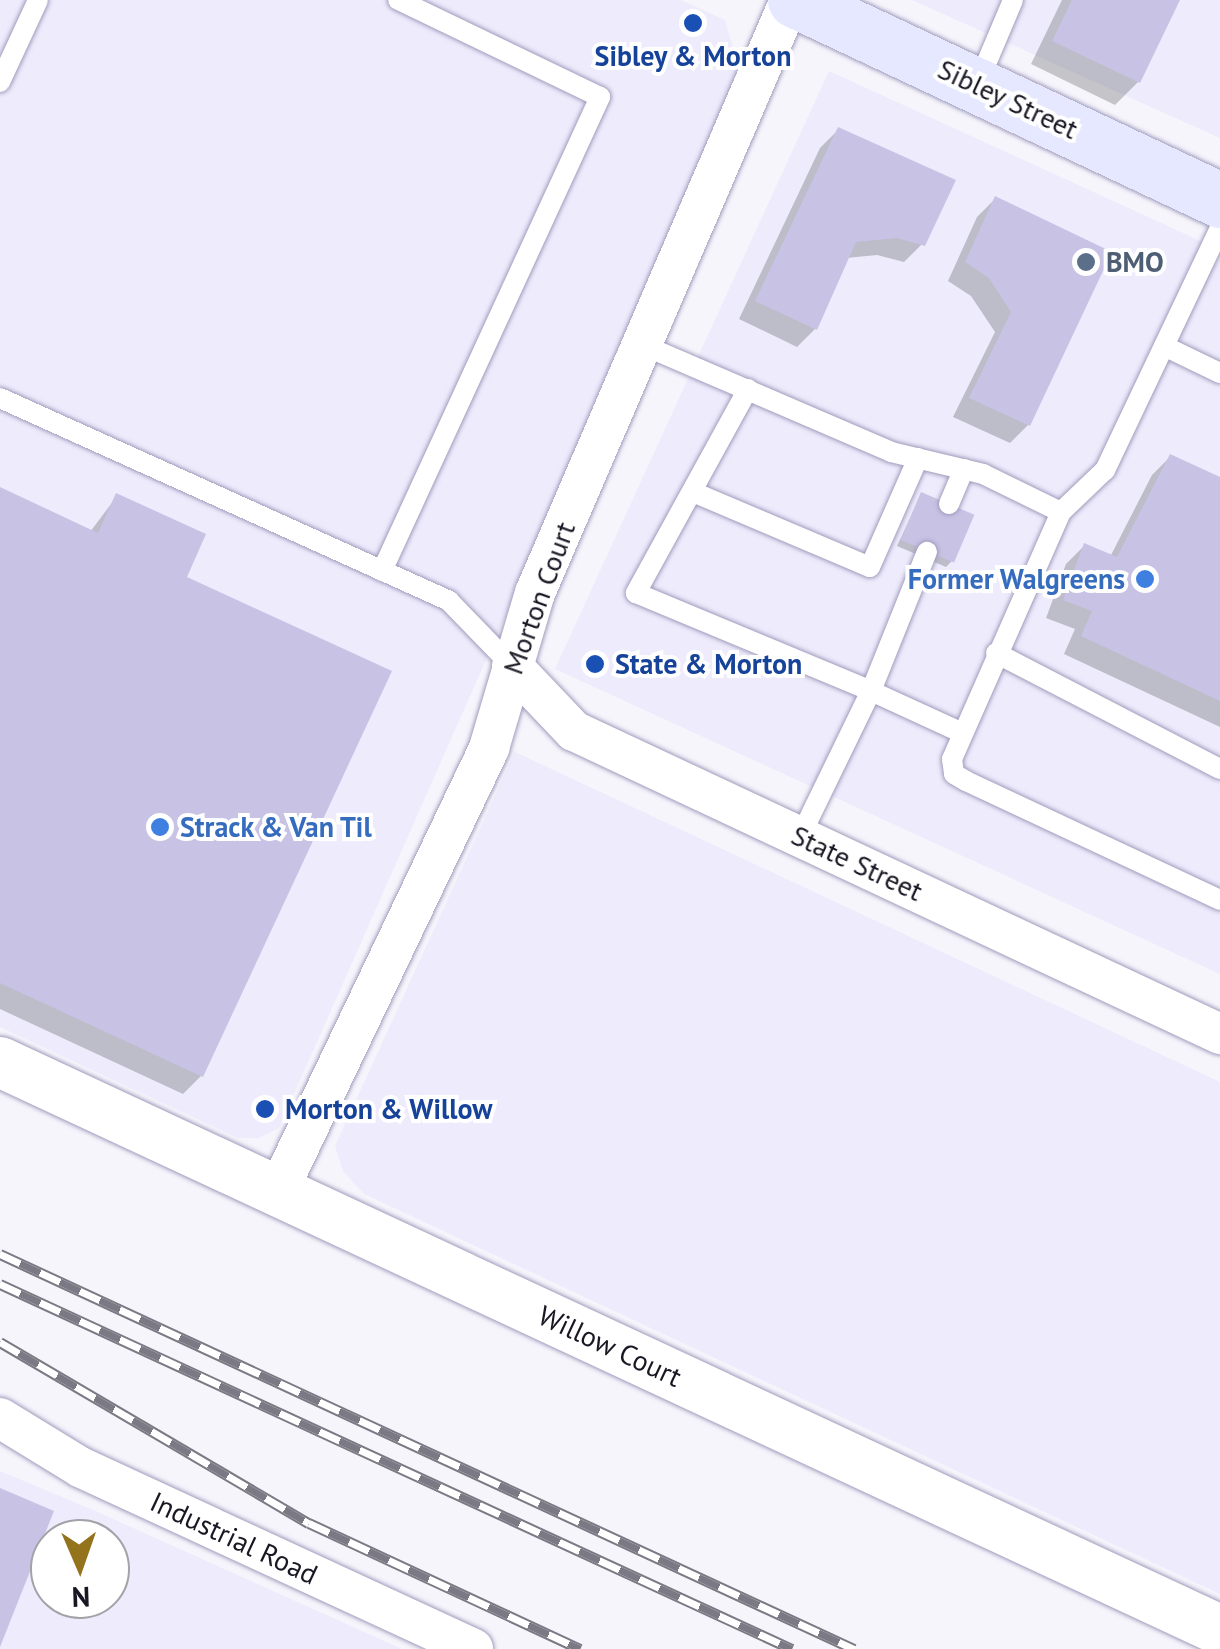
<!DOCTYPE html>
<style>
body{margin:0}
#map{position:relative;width:1220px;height:1649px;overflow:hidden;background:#f6f5fc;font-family:"PT Sans",sans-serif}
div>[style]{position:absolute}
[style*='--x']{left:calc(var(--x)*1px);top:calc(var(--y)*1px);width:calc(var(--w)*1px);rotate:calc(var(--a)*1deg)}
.built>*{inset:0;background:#edebfc}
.shadow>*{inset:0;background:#0003}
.building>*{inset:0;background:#c8c3e5;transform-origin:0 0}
.roads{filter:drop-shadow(0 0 2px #a09cbc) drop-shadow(0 0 2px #a09cbc)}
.service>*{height:20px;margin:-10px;padding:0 10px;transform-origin:10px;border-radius:10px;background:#fff}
.minor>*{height:40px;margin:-20px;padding:0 20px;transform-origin:20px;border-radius:20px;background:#fff}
.tertiary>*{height:50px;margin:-25px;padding:0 25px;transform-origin:25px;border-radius:25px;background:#fff}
.secondary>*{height:55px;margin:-27.5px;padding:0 27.5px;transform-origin:27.5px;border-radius:27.5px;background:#e5e8ff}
.rail>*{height:11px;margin-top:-5.5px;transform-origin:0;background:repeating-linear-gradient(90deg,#fff 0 22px,#7b7983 0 44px);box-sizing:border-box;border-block:2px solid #7b7983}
.dots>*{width:28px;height:28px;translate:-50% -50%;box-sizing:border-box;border:5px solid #fff;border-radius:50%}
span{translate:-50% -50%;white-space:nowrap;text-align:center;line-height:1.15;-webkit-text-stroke:8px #fff;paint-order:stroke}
.transit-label{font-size:28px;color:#164399;font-weight:700}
.left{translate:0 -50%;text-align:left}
.street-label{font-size:28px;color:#191723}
.service-label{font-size:28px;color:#4e5e75;font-weight:700}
.shop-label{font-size:28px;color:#366cbe;font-weight:700}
.right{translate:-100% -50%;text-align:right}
.north{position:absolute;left:30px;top:1519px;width:100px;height:100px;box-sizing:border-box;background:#fff;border:2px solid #a3a2a7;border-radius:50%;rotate:178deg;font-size:28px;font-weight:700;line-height:40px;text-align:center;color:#191723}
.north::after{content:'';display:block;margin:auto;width:35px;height:45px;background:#93731b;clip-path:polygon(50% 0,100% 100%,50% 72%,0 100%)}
</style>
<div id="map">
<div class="built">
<i style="clip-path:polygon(0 0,681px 0,725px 20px,739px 70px,734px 99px,279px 1128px,259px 1138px,238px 1138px,0 1027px)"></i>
<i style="clip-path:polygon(912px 0,1220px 0,1220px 138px)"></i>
<i style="clip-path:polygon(829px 71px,1220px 250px,1220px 974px,555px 669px)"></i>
<i style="clip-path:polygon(515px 752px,1220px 1082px,1220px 1594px,364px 1194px,343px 1171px,335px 1146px)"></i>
<i style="clip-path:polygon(evenodd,0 1471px,93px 1510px,402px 1649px,0 1649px,0 1471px,50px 1539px,110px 1539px,110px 1599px,50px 1599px,50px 1539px)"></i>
</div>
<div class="shadow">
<i style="clip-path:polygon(1062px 0,1178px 0,1138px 82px,1115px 105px,1031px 64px)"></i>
<i style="clip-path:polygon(838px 130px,922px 244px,904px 262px,877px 255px,846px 258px,815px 329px,797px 347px,739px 319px,820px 148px)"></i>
<i style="clip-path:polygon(995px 199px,1028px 425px,1010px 443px,953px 417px,995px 332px,971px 296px,948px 281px,977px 217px)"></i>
<i style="clip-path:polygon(1170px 457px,1220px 480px,1220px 727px,1064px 654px,1075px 629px,1046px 618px,1066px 564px,1084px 546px,1110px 557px,1152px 475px)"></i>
<i style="clip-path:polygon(0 490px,90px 532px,117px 496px,184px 578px,201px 1076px,183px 1094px,0 1009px)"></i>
<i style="clip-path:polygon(921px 495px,952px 561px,946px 567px,897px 546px)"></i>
</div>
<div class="building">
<i style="clip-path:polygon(1072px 0,1180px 0,1140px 83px,1052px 41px)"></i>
<i style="clip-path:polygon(838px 127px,956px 180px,925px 246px,897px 238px,856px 242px,817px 330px,755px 301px)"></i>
<i style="clip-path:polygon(995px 196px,1112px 252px,1030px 426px,969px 398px,1011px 312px,989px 278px,965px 262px)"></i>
<i style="clip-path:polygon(1170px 454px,1220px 477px,1220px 701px,1081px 636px,1092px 611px,1063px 600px,1084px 543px,1117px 557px)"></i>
<i style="clip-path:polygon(0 487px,98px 533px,116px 493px,206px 534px,187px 577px,392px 671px,203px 1077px,0 983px)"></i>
<i style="left:921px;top:492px;width:58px;height:52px;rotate:23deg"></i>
<i style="clip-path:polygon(0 1488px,54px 1511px,0 1647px)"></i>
</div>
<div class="roads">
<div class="service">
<i style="--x:0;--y:82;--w:90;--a:-65.1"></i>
<i style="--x:978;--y:83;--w:90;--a:-67.1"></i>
<i style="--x:1220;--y:228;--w:268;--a:115.4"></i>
<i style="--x:1105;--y:470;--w:61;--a:136.3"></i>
<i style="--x:1061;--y:512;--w:270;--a:113.8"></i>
<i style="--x:952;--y:759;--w:15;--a:82"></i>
<i style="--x:954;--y:774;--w:14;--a:30"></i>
<i style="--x:966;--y:781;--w:280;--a:25.1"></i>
<i style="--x:643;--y:345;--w:270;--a:23.3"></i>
<i style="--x:891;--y:452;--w:95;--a:13.4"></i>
<i style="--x:983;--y:474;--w:87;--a:26"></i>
<i style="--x:1164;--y:346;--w:62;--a:25.7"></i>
<i style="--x:748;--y:389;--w:233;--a:118.8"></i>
<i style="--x:636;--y:593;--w:255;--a:22.6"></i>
<i style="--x:871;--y:691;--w:150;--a:-68.1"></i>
<i style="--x:0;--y:398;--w:493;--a:24.3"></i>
<i style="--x:449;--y:601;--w:91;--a:45.9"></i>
<i style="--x:693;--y:492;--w:192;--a:23"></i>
<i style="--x:870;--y:567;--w:119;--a:-66.2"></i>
<i style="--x:949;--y:504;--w:38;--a:-67"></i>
<i style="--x:382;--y:571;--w:522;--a:-65.3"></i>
<i style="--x:600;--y:97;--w:224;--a:-154.3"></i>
<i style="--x:996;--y:653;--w:252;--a:27.4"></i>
<i style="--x:800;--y:837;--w:162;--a:-64.1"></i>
<i style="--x:871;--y:691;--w:98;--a:24.7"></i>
</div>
<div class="minor">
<i style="--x:512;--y:666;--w:90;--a:46.4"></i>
<i style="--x:574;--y:731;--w:714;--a:25.13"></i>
<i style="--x:278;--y:1191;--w:491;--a:-64.5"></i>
<i style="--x:489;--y:748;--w:162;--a:-73.5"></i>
<i style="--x:535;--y:593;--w:646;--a:-66.73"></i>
<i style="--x:0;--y:1418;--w:94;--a:31.5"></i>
<i style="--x:80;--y:1467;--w:433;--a:24.8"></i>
</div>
<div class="tertiary">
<i style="--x:0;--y:1062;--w:1346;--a:24.97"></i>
</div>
<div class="secondary">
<i style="--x:795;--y:0;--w:470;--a:25.2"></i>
</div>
</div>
<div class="rail">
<i style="--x:0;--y:1254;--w:941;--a:24.82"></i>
<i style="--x:0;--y:1284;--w:872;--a:24.74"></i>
<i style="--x:0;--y:1342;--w:358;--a:30.4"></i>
<i style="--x:309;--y:1523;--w:299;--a:24.9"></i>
</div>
<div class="dots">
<i style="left:693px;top:23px;background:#1a4fb4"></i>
<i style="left:1086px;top:262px;background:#5c6f8a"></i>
<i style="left:1145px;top:579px;background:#3f7fe0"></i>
<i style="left:595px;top:664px;background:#1a4fb4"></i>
<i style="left:160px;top:827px;background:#3f7fe0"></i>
<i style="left:265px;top:1109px;background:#1a4fb4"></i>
</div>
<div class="transit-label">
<span style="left:693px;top:56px">Sibley &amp; Morton</span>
<span class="left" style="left:615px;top:664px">State &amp; Morton</span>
<span class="left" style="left:285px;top:1109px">Morton &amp; Willow</span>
</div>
<div class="street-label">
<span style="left:1008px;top:99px;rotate:25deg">Sibley Street</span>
<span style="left:539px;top:598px;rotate:-70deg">Morton Court</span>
<span style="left:857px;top:863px;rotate:25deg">State Street</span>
<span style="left:610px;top:1346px;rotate:25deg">Willow Court</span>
<span style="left:234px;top:1538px;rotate:25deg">Industrial Road</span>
</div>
<div class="service-label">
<span class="left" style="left:1106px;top:262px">BMO</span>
</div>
<div class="shop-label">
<span class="right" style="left:1125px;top:579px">Former Walgreens</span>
<span class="left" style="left:180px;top:827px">Strack &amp; Van Til</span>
</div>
<div class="north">N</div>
</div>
